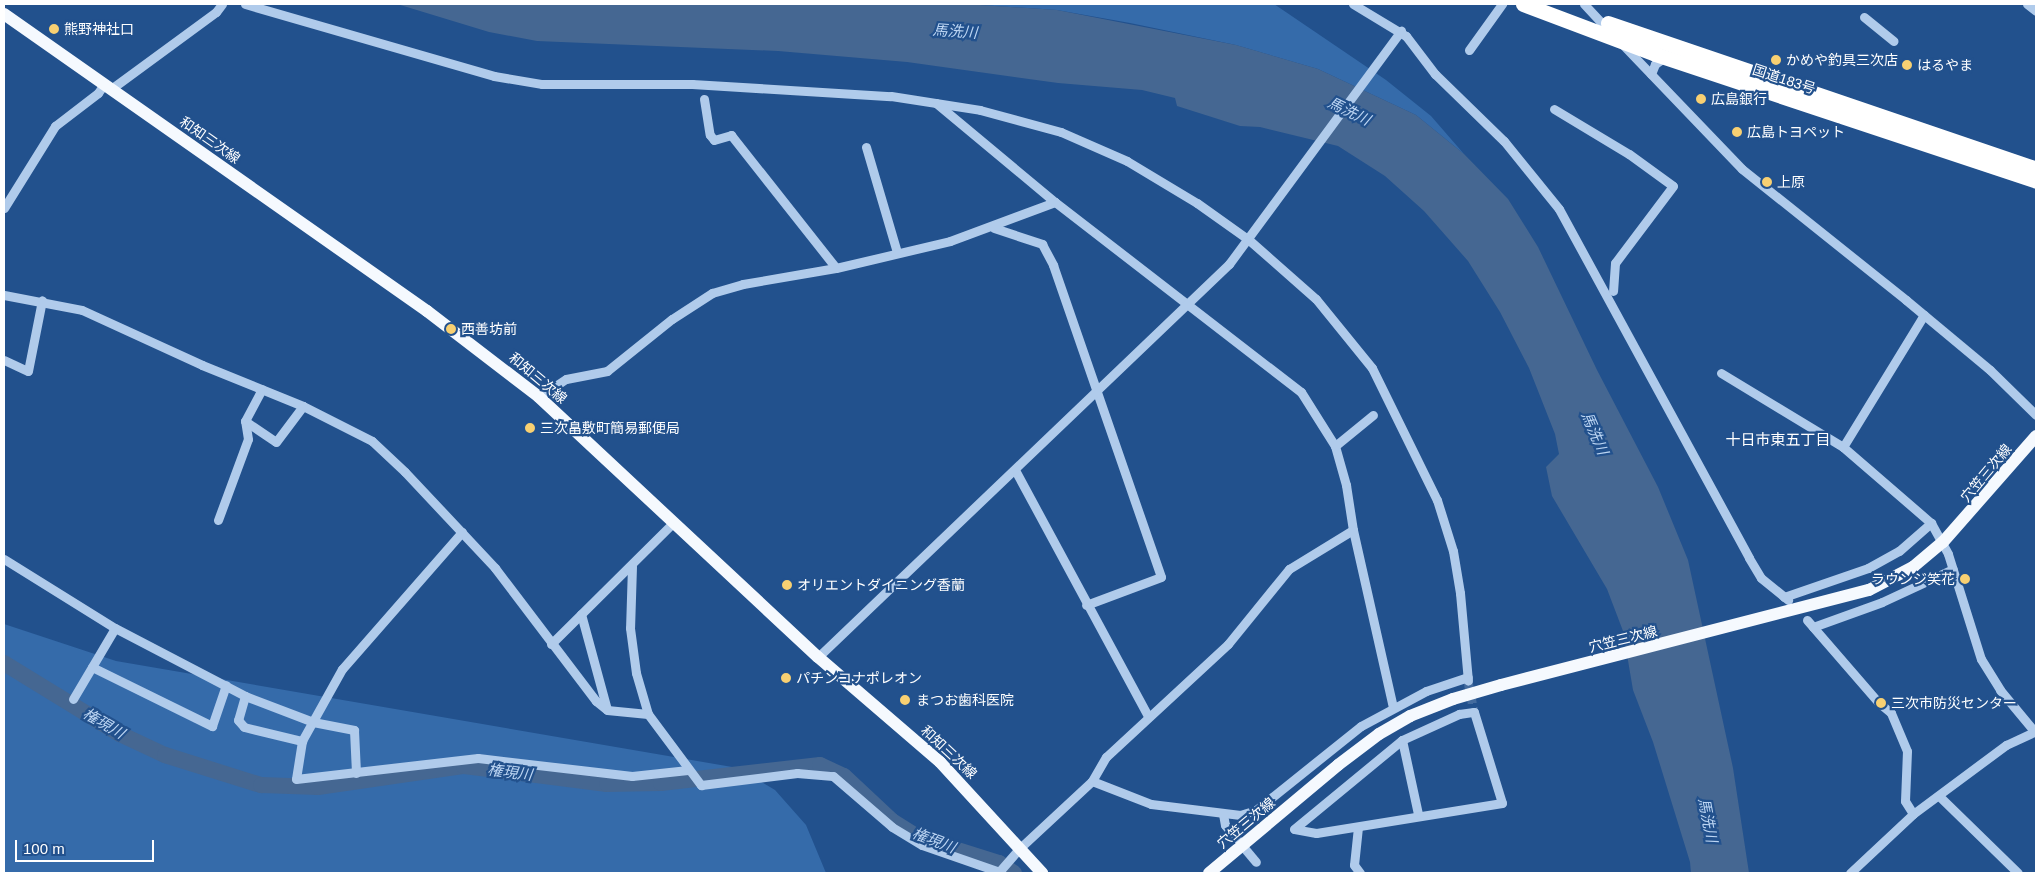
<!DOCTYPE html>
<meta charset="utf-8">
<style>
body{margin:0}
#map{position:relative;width:2040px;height:877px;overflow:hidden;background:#22518d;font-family:Helvetica,"Noto Sans JP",sans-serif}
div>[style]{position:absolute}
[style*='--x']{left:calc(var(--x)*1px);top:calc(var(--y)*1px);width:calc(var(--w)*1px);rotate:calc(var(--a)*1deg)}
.green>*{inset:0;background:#356baa}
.water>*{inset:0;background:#456792}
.river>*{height:16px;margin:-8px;padding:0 8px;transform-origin:8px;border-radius:8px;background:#456792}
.minor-tunnel>*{height:9px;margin-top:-4.5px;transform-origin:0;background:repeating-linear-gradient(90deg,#436b9e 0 9px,transparent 0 13.5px)}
.minor>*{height:9px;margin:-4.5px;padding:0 4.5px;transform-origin:4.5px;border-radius:4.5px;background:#b0cbeb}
.major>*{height:12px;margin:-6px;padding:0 6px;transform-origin:6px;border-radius:6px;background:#f5f9fe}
.highway>*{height:15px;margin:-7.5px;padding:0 7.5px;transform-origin:7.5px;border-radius:7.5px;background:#fff}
.dots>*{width:14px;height:14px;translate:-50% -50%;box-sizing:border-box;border:2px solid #22518d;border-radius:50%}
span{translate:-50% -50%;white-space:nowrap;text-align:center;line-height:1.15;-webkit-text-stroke:4.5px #22518d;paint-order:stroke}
.poi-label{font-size:14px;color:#fff}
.left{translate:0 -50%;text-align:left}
.right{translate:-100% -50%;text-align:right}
.street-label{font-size:14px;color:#fff}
.water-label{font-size:15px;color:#bcd5f3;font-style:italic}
.neighbourhood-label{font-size:15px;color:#fff}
.frame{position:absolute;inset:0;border:5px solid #fff;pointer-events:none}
.scale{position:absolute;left:15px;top:840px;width:139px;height:22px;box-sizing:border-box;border:2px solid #fff;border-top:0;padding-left:6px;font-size:15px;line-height:18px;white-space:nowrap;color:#fff;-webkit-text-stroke:4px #22518d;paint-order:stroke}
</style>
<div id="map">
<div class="green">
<i style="clip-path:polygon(964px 4px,1274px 4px,1386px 80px,1431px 116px,1464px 154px,1416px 115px,1318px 69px,1236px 45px,1130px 23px,1057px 10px)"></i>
<i style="clip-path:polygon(4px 624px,116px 661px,738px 768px,775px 790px,806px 825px,826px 873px,4px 873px)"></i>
</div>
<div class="water">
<i style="clip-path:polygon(397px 4px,964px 4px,1057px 10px,1236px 45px,1318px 69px,1416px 115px,1464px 154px,1508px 199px,1538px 247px,1597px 370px,1658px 487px,1688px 560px,1733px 768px,1749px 873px,1691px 873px,1690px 862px,1653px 742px,1633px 690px,1623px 631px,1607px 589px,1552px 496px,1546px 467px,1559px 454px,1555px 434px,1529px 368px,1500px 312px,1468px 261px,1424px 211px,1385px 176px,1338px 146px,1260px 127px,1240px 126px,1177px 106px,1175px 98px,1142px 90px,1058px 83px,907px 62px,778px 51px,537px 41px,489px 32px)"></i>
</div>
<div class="river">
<i style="--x:4;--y:663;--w:136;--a:31.5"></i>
<i style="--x:120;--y:734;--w:50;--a:25"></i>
<i style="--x:165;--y:755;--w:101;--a:17.4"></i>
<i style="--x:261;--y:785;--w:57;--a:2"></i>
<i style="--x:318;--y:787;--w:148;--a:-8.2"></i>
<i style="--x:464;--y:766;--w:144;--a:7.2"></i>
<i style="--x:607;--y:784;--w:54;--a:-1.1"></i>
<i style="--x:661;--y:783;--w:160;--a:-6.5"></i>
<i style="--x:820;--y:765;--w:26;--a:25"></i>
<i style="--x:844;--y:776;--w:66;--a:43.2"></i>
<i style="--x:892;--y:821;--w:32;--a:32"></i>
<i style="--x:919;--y:838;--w:84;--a:17.4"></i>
<i style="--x:999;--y:863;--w:18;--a:34"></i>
</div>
<div class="minor-tunnel">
<i style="--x:1468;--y:681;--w:32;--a:79"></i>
</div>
<div class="minor">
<i style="--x:245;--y:4;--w:259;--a:16.1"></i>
<i style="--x:494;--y:76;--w:49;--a:9.5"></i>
<i style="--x:542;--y:84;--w:150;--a:0"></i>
<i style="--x:692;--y:84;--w:199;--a:3.5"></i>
<i style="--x:891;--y:96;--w:90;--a:8.9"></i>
<i style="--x:980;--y:110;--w:84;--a:15.2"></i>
<i style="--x:1061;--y:132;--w:72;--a:23.7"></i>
<i style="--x:1127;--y:161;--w:82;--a:31"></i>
<i style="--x:1197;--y:203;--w:64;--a:35.4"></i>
<i style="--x:1249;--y:240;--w:89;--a:41.4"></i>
<i style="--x:1316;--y:299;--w:89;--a:50.9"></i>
<i style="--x:1372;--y:368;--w:147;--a:63.8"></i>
<i style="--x:1437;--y:500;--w:53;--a:72.6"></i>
<i style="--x:1453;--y:551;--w:43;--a:80.5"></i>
<i style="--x:1460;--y:593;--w:88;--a:84.8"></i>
<i style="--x:1353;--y:4;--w:62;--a:31.1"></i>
<i style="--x:1406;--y:36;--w:48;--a:52.7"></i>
<i style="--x:1435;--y:74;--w:96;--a:44.2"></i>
<i style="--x:1504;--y:141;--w:87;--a:51"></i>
<i style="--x:1559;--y:209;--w:397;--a:61.4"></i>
<i style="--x:1749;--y:558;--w:23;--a:59"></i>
<i style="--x:1761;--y:578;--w:35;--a:39"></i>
<i style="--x:1584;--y:4;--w:37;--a:47"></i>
<i style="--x:2027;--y:4;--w:11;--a:38"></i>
<i style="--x:1864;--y:17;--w:38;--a:39"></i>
<i style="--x:1624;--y:46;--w:170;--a:46.2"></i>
<i style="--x:1742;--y:169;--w:210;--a:38.6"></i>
<i style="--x:1906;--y:300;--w:109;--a:39.8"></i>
<i style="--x:1990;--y:370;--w:64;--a:44.4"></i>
<i style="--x:1469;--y:50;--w:57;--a:-54.3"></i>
<i style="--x:1651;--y:74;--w:11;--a:-68"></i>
<i style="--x:1655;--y:64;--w:12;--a:-35"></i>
<i style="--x:111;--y:89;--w:130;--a:-36.3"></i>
<i style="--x:216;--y:12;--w:10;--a:-53"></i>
<i style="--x:704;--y:99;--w:36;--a:81"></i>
<i style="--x:710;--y:135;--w:6;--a:51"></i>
<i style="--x:714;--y:140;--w:18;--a:-16"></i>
<i style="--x:731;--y:135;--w:169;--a:51.7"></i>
<i style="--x:936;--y:103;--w:155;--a:39.8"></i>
<i style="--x:1055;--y:202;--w:311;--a:37.7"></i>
<i style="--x:1301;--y:392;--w:64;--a:57.8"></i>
<i style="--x:1335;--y:446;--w:41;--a:74.2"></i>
<i style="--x:1346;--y:485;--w:46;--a:81.2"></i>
<i style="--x:1353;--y:530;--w:181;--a:77.3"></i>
<i style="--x:1554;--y:109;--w:87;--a:31"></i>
<i style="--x:1629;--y:154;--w:54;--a:36"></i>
<i style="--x:1673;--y:186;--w:96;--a:127"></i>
<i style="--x:1615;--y:263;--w:28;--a:94"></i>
<i style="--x:866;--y:147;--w:109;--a:73.6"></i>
<i style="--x:4;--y:208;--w:97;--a:-58.1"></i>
<i style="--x:55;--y:126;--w:54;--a:-37.5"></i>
<i style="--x:98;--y:93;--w:11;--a:-56"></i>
<i style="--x:994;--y:228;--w:51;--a:18.4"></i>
<i style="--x:1042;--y:244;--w:24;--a:62"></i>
<i style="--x:1053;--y:265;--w:330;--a:70.9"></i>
<i style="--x:1161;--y:577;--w:80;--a:159.5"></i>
<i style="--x:4;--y:295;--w:79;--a:10.9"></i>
<i style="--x:82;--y:310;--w:132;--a:24.6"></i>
<i style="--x:202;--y:365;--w:109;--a:22.1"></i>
<i style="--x:303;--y:406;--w:77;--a:26.9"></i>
<i style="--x:372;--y:441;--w:45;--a:43.2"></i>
<i style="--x:405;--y:472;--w:132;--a:46.8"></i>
<i style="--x:495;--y:568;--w:167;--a:52.8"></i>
<i style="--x:596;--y:701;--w:14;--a:39"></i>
<i style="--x:607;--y:710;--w:41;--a:5.6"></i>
<i style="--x:4;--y:360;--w:26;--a:25"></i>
<i style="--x:28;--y:371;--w:72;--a:-78.8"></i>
<i style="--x:1721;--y:373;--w:143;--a:31.2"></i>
<i style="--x:1843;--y:447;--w:116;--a:40.8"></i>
<i style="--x:1931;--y:523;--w:35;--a:61"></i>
<i style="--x:1948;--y:554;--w:110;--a:72.6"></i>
<i style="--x:1981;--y:659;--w:36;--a:58"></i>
<i style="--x:2000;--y:690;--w:55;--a:50.2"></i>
<i style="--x:539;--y:397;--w:32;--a:-34"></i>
<i style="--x:566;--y:379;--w:42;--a:-11"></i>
<i style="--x:607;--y:371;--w:83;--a:-38.7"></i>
<i style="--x:672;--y:319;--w:48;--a:-33"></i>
<i style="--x:712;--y:293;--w:32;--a:-16"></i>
<i style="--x:743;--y:284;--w:94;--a:-9.8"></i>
<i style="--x:836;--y:268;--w:117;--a:-13.3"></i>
<i style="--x:950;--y:241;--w:112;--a:-20.4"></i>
<i style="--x:245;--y:421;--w:37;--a:34"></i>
<i style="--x:276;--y:442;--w:45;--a:-53.1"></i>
<i style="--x:1335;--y:446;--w:49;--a:-39.2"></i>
<i style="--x:1843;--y:447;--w:155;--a:-58.5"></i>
<i style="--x:1015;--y:470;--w:280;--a:61.6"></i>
<i style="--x:218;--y:520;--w:86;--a:-69.7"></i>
<i style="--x:248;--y:439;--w:18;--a:-99"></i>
<i style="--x:245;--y:421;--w:36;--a:-62"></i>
<i style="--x:462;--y:532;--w:182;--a:131.2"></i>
<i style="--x:342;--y:669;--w:82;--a:119.1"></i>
<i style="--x:302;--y:741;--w:38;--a:99"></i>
<i style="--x:296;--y:779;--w:183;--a:-6.6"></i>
<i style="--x:478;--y:758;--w:155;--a:6.7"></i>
<i style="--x:632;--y:776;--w:56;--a:-6.1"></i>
<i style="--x:4;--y:559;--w:131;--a:31.9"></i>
<i style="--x:115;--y:628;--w:147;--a:27.6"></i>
<i style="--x:245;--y:696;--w:73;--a:20.9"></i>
<i style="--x:313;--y:722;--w:42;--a:11"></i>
<i style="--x:354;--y:730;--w:43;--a:87.3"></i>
<i style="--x:632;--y:566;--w:62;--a:91.8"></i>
<i style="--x:630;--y:628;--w:45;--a:82.4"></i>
<i style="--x:636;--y:673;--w:43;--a:73.7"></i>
<i style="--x:648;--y:714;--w:89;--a:53.3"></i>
<i style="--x:701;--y:785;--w:97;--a:-7.1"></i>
<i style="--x:797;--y:773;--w:36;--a:5"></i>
<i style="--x:833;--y:776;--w:78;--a:40.8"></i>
<i style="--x:892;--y:827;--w:35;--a:31"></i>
<i style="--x:922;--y:845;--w:83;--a:19.1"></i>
<i style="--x:1784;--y:597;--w:89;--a:-19"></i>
<i style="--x:1868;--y:568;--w:35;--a:-29"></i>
<i style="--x:1899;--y:551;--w:43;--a:-41.2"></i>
<i style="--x:581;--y:614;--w:99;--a:74.8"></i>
<i style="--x:1807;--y:620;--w:108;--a:49.1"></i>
<i style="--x:1878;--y:702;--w:17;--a:40"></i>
<i style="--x:1891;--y:713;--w:41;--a:67.2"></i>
<i style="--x:1907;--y:751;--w:50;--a:92.3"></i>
<i style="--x:1905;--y:801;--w:15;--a:58"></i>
<i style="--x:1813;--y:627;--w:73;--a:-19.9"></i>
<i style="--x:1882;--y:602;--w:78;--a:-24.9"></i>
<i style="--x:551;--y:644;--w:173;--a:-44.8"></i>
<i style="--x:818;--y:657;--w:569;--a:-43.72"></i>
<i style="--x:1229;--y:264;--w:290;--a:-53.6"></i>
<i style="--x:92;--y:667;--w:134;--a:26.2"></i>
<i style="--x:212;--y:726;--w:43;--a:-71.1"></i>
<i style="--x:245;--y:696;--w:25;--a:106"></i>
<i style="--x:238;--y:720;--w:9;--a:49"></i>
<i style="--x:244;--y:727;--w:60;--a:13.6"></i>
<i style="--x:73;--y:699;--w:82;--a:-59.4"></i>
<i style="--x:1474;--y:712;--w:95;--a:72.9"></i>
<i style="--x:1502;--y:803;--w:188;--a:170.8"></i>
<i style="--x:1316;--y:833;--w:22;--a:-170"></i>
<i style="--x:1294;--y:829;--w:140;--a:-39.5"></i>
<i style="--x:1402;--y:740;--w:63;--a:-24.5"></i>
<i style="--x:1459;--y:714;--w:15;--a:-8"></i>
<i style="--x:1402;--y:740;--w:76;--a:77.8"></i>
<i style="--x:1092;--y:781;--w:63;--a:21.3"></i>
<i style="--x:1151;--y:804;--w:90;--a:7"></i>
<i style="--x:1240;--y:815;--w:17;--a:-17"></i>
<i style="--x:1256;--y:810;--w:134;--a:-38.7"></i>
<i style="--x:1361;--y:726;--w:74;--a:-28.3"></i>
<i style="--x:1426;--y:691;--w:44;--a:-18.4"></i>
<i style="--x:1939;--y:796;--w:110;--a:44.3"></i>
<i style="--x:1223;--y:814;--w:11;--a:80"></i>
<i style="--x:1225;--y:825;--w:48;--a:50"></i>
<i style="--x:1358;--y:827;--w:38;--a:96"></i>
<i style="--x:1354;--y:865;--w:10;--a:53"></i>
<i style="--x:998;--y:873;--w:35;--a:-49"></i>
<i style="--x:1021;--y:847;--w:97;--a:-42.9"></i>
<i style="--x:1092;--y:781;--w:28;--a:-60"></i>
<i style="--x:1106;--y:757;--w:166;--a:-42.8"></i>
<i style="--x:1228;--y:644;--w:97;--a:-50.9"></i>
<i style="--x:1289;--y:569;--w:75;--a:-31.4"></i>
<i style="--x:1850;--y:873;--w:86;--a:-43.1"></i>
<i style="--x:1913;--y:814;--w:116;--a:-36.6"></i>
<i style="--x:2006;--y:745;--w:33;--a:-25"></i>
</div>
<div class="major">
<i style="--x:4;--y:14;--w:517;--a:35.07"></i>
<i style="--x:427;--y:311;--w:141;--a:37.5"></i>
<i style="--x:539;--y:397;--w:381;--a:43"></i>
<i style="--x:818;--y:657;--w:161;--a:40.7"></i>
<i style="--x:940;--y:762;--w:151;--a:47.4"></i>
<i style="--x:1209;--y:873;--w:168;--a:-39.9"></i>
<i style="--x:1338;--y:765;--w:51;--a:-37.1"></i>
<i style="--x:1379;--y:734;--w:36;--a:-30"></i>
<i style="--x:1410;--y:716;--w:46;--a:-21.6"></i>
<i style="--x:1453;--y:699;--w:50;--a:-16.3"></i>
<i style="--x:1501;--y:685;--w:380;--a:-14.5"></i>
<i style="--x:1869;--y:590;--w:50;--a:-27.6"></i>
<i style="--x:1913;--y:567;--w:39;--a:-40"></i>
<i style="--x:1943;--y:542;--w:141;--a:-48.7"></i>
</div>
<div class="highway">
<i style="--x:1523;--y:4;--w:141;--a:20.7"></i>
<i style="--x:1655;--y:54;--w:402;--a:18.4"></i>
<i style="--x:1608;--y:23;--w:452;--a:18.8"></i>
</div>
<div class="dots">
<i style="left:54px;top:29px;background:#f8d072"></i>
<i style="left:1776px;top:60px;background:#f8d072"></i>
<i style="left:1907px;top:65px;background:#f8d072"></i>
<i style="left:1701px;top:99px;background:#f8d072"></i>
<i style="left:1737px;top:132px;background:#f8d072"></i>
<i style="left:1767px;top:182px;background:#f8d072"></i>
<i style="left:451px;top:329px;background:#f8d072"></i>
<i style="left:530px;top:428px;background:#f8d072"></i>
<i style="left:1965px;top:579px;background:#f8d072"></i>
<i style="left:787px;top:585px;background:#f8d072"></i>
<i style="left:786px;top:678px;background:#f8d072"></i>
<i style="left:905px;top:700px;background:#f8d072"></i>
<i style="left:1881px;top:703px;background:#f8d072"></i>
</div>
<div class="poi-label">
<span class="left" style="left:64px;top:29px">熊野神社口</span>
<span class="left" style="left:1786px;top:60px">かめや釣具三次店</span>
<span class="left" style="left:1917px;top:65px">はるやま</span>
<span class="left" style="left:1711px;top:99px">広島銀行</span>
<span class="left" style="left:1747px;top:132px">広島トヨペット</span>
<span class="left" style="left:1777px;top:182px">上原</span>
<span class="left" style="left:461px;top:329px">西善坊前</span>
<span class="left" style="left:540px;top:428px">三次畠敷町簡易郵便局</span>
<span class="right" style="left:1955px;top:579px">ラウンジ笑花</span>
<span class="left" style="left:797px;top:585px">オリエントダイニング香蘭</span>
<span class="left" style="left:796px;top:678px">パチンコナポレオン</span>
<span class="left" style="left:916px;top:700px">まつお歯科医院</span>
<span class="left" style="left:1891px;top:703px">三次市防災センター</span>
</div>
<div class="street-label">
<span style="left:1784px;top:79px;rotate:18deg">国道183号</span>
<span style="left:210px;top:140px;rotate:35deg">和知三次線</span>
<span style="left:538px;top:378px;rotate:40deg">和知三次線</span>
<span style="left:1986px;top:473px;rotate:-50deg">穴笠三次線</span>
<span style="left:1623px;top:639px;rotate:-14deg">穴笠三次線</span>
<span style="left:949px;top:752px;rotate:43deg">和知三次線</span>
<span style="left:1246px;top:823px;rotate:-40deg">穴笠三次線</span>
</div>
<div class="water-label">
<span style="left:955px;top:31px;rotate:4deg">馬洗川</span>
<span style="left:1349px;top:111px;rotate:26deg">馬洗川</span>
<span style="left:1595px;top:433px;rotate:67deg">馬洗川</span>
<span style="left:104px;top:723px;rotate:30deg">権現川</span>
<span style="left:510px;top:772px;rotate:7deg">権現川</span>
<span style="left:1708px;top:820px;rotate:79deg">馬洗川</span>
<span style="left:934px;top:840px;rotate:21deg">権現川</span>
</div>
<div class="neighbourhood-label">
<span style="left:1778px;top:440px">十日市東五丁目</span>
</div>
<div class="frame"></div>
<div class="scale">100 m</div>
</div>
